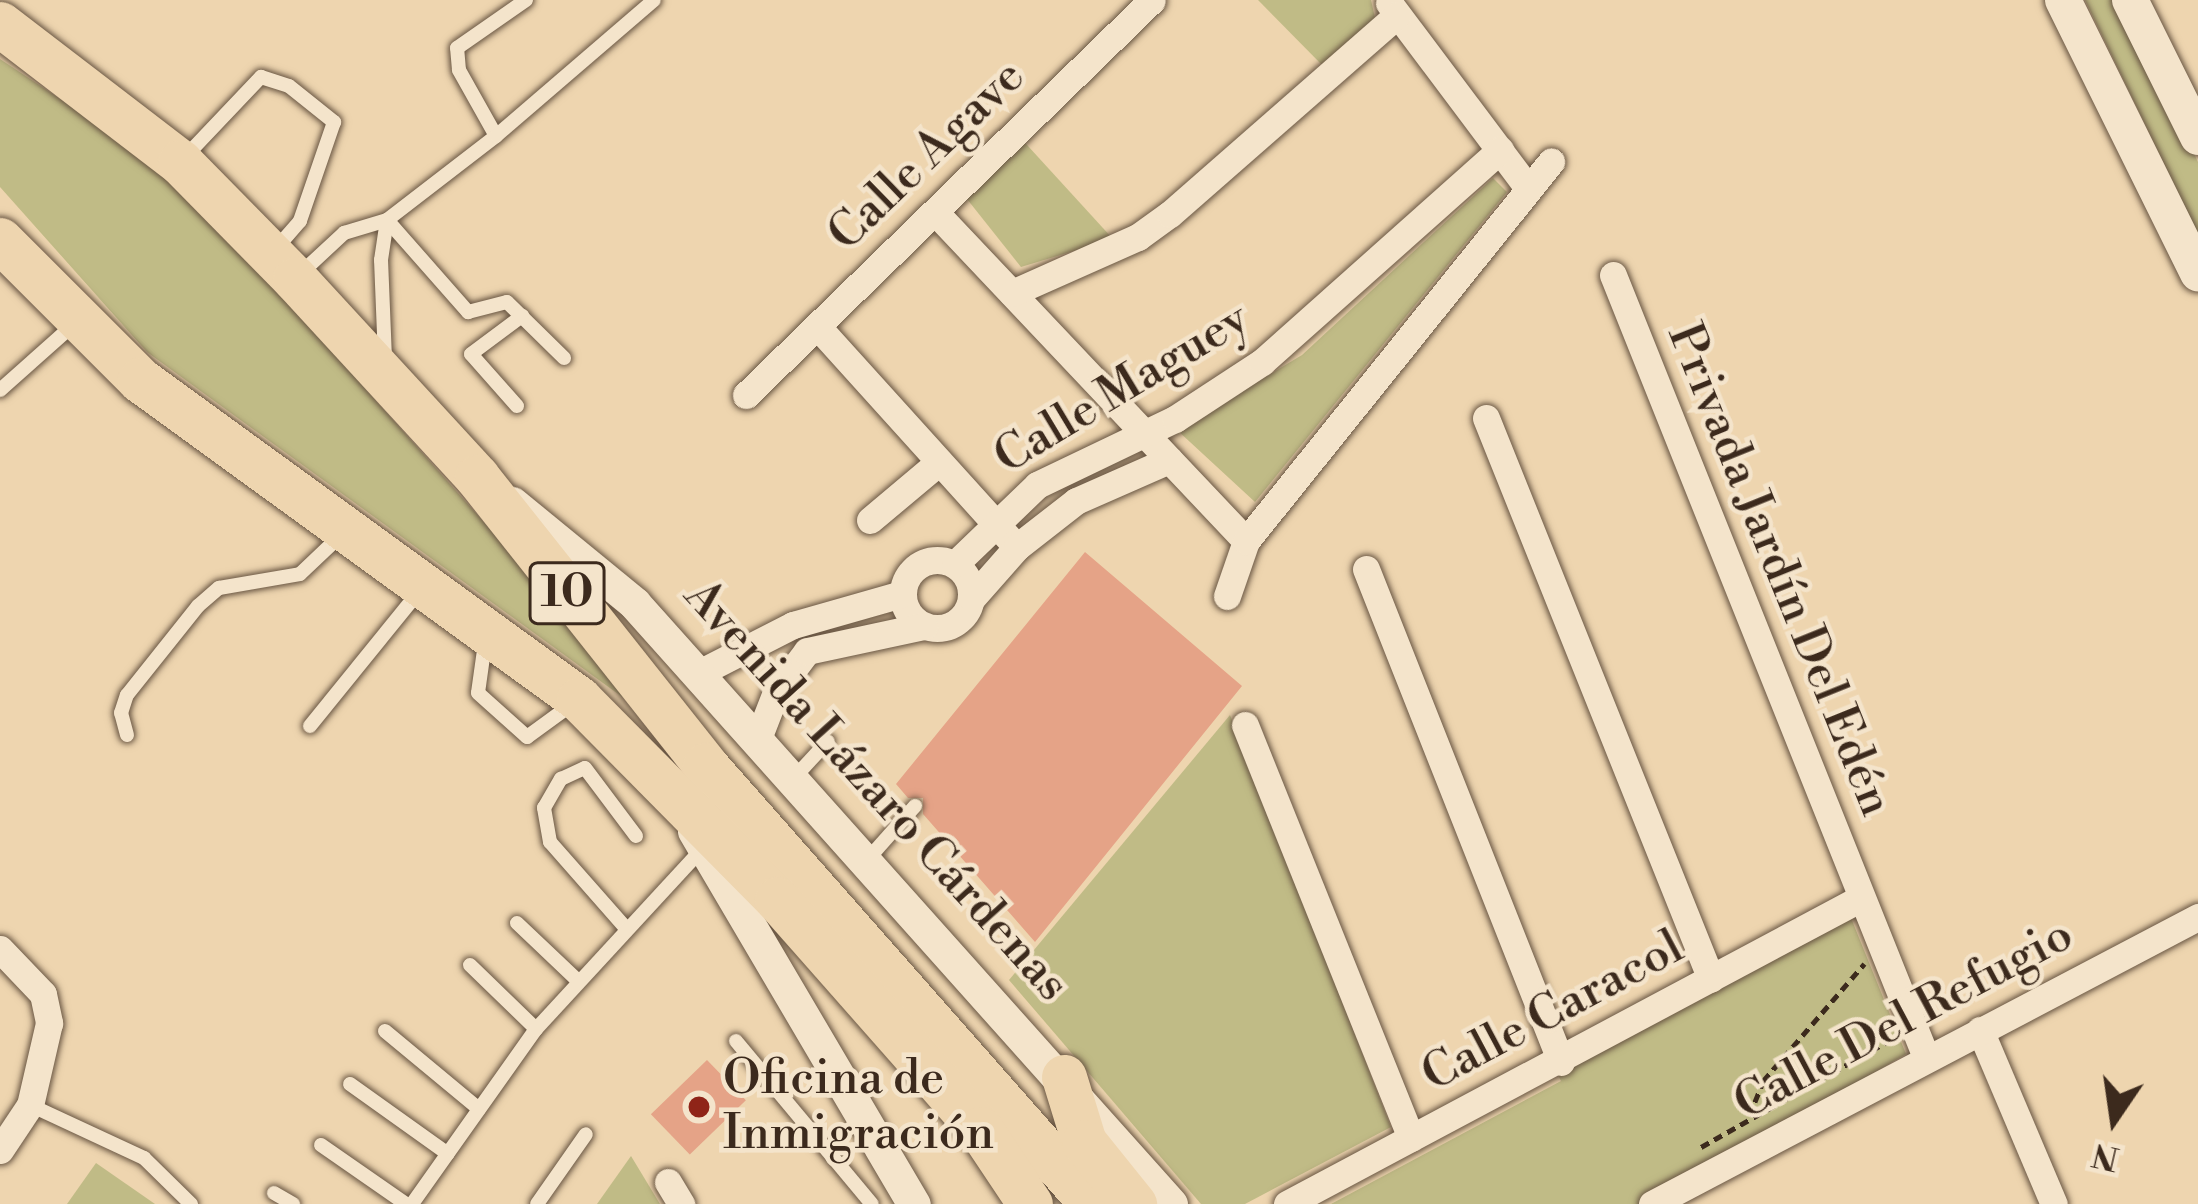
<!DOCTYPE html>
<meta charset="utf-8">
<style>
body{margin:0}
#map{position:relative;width:2198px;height:1204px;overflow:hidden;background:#eed5af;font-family:"Libre Bodoni",serif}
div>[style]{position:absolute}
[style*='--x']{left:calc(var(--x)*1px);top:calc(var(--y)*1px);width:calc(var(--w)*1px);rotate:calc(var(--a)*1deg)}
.green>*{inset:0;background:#c0bb86}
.building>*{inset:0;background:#e5a387;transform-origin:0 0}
.path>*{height:4.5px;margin-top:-2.25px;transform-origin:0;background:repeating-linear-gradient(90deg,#3c2a1d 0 9px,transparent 0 15px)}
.roads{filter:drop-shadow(0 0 3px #685542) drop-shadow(0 0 3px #685542)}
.service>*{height:14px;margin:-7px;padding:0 7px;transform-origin:7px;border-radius:7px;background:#f4e4cb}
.minor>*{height:27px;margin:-13.5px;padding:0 13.5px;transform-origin:13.5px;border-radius:13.5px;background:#f4e4cb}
.minor>.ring{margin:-13.5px;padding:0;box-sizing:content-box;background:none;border:27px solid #f4e4cb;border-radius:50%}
.tertiary>*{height:33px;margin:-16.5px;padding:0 16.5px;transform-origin:16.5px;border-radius:16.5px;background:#f4e4cb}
.secondary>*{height:36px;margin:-18px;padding:0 18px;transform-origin:18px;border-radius:18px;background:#f4e4cb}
.trunk>*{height:45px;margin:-22.5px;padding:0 22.5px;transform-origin:22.5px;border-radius:22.5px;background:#eed5af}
.dots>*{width:33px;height:33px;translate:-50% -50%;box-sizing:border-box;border:6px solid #f4e4cb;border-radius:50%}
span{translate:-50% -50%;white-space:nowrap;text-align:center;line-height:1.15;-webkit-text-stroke:9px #f4e4cb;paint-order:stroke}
.shield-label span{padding:3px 9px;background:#f4e4cb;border:3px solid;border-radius:9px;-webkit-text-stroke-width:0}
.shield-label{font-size:45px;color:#3c2a1d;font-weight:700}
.street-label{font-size:48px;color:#3c2a1d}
.poi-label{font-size:48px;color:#3c2a1d}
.left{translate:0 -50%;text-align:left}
.north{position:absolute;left:2054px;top:1060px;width:120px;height:120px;-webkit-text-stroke:9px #f4e4cb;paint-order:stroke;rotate:193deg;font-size:33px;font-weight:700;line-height:48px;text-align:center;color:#3c2a1d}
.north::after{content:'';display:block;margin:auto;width:42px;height:54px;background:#3c2a1d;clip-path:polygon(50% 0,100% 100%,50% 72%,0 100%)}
</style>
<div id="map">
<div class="green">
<i style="clip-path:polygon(1258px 0,1371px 0,1375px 18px,1324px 67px)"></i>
<i style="clip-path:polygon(2085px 0,2121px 0,2198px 162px,2198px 234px)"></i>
<i style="clip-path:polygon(0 59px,176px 176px,634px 691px,625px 699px,147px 352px,0 187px)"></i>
<i style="clip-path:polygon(1017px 134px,1113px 239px,1021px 267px,963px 194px)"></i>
<i style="clip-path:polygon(1493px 178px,1507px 192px,1255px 502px,1177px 430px,1302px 355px)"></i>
<i style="clip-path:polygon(1230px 715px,1391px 1127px,1245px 1204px,1201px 1204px,1009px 980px)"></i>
<i style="clip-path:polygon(1851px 918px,1906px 1054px,1651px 1204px,1331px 1204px,1561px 1081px,1555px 1069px)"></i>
<i style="clip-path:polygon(631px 1156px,660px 1204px,597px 1204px)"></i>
<i style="clip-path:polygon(96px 1163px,155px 1204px,67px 1204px)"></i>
</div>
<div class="building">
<i style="clip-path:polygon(1085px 552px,1242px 686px,1035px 942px,923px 814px,923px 798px,908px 798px,896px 784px)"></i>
<i style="left:707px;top:1060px;width:56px;height:78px;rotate:46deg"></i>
</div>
<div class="path">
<i style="--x:1749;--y:1116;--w:38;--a:-68"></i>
<i style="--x:1763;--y:1081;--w:155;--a:-49.2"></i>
<i style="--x:1701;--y:1147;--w:217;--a:-29.5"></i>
</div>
<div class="roads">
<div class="service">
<i style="--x:496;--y:136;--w:76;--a:-119.3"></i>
<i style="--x:459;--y:70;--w:22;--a:-95"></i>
<i style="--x:457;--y:48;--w:84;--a:-34.8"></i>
<i style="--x:184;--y:158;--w:112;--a:-46.5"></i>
<i style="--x:261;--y:77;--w:29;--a:18"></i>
<i style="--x:289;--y:86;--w:58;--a:38.7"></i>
<i style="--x:334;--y:122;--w:105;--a:109"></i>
<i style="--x:300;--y:221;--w:40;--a:131"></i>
<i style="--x:387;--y:220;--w:123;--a:48.6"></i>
<i style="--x:468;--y:312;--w:40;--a:-14.4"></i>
<i style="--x:507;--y:302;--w:80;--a:44.5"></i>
<i style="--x:301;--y:273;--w:59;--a:-42.9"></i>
<i style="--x:344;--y:233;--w:45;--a:-16.8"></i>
<i style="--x:387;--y:220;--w:138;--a:-37.6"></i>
<i style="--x:496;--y:136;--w:208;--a:-40.7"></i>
<i style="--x:385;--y:359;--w:99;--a:-92.3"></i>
<i style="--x:381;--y:260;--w:40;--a:-81.5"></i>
<i style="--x:0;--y:390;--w:98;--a:-41.7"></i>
<i style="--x:517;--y:406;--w:69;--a:-131.5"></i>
<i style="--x:471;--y:354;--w:64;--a:-36.7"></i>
<i style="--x:485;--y:643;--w:50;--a:98"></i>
<i style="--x:478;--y:693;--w:66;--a:41.9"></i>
<i style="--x:527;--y:737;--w:59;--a:-36.1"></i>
<i style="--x:310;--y:726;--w:176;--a:-51"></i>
<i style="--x:127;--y:735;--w:23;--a:-105"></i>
<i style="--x:121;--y:713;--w:19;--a:-72"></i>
<i style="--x:127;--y:695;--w:114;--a:-51.4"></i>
<i style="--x:198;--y:606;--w:28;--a:-41"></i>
<i style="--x:219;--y:588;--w:82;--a:-9.8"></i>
<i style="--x:300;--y:574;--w:55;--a:-43.5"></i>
<i style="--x:791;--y:781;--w:54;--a:-47.2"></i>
<i style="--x:868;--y:859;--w:71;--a:-48.4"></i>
<i style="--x:517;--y:923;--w:83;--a:43.5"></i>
<i style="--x:624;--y:926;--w:112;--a:-131.4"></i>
<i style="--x:550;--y:842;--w:35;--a:-100"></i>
<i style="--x:544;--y:808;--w:34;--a:-60"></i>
<i style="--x:561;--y:779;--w:26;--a:-25"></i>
<i style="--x:585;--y:768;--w:85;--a:53.1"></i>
<i style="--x:470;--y:965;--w:92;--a:44.1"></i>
<i style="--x:385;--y:1031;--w:122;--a:39.7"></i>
<i style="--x:736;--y:1041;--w:212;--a:50.2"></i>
<i style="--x:350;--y:1084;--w:120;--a:35.5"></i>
<i style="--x:30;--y:1105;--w:126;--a:24.9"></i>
<i style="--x:144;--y:1158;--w:66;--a:44.4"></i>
<i style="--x:321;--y:1145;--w:103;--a:34.8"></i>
<i style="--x:274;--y:1193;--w:22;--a:30"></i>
<i style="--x:412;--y:1204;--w:214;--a:-54.7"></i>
<i style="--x:536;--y:1029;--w:246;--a:-47.3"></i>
<i style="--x:537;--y:1204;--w:85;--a:-55"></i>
</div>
<div class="minor">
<i style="--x:1389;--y:3;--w:230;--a:53.1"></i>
<i style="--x:935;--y:212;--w:453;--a:46.6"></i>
<i style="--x:1613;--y:275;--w:842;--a:68.19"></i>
<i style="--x:1012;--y:293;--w:138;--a:-24"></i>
<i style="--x:1138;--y:237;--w:39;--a:-36"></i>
<i style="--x:1170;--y:214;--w:302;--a:-41.2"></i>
<i style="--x:817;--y:326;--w:298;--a:47.9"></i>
<i style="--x:746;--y:395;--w:566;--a:-44.21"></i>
<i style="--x:1486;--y:418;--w:604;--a:68.15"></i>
<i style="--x:870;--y:520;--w:90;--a:-40"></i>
<i class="ring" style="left:903px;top:560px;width:41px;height:41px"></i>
<i style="--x:955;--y:564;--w:114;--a:-43.9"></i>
<i style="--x:1037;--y:485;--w:153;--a:-25.6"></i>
<i style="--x:1175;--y:419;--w:104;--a:-33.2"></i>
<i style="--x:1262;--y:362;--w:319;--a:-41.7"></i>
<i style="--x:1366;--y:569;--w:530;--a:68.42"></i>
<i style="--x:1227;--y:596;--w:58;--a:-70.9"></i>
<i style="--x:1246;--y:541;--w:487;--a:-51.2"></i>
<i style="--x:972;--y:598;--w:68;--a:-48.6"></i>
<i style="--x:1017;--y:547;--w:75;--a:-37.9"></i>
<i style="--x:1076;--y:501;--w:102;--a:-23.8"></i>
<i style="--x:699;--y:673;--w:106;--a:-27.1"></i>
<i style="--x:793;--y:625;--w:113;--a:-15.9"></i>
<i style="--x:1245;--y:725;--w:445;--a:68.1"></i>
<i style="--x:757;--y:741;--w:53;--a:-68.8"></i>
<i style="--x:776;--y:692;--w:51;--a:-52.9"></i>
<i style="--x:807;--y:651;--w:120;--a:-12.1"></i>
<i style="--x:0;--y:949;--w:62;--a:46.3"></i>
<i style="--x:43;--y:994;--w:30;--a:78"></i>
<i style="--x:49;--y:1023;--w:84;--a:103"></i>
<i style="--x:30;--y:1105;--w:54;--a:123.7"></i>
<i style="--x:1980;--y:1030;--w:189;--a:67"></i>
<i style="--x:668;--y:1182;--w:26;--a:59"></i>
<i style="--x:1287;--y:1204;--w:650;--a:-28.06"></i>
<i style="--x:1652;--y:1204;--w:617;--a:-27.73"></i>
</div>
<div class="tertiary">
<i style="--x:512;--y:503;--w:158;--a:39.3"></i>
<i style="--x:634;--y:603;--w:806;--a:48.22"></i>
<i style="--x:694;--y:831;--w:433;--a:59.5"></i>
</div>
<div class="secondary">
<i style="--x:2063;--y:0;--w:305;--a:63.7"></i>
<i style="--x:2130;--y:0;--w:153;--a:63.6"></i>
</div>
<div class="trunk">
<i style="--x:0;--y:24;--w:227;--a:37.5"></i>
<i style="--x:180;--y:162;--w:164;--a:45.5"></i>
<i style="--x:295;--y:279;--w:269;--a:47.4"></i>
<i style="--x:477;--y:477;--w:367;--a:51.6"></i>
<i style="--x:705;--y:765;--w:585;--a:48.6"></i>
<i style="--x:0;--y:240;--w:198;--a:45"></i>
<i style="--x:140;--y:380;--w:543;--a:36"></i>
<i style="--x:579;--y:699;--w:281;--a:45.3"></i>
<i style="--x:777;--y:899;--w:307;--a:48.6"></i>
<i style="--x:980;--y:1129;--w:90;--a:56.3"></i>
<i style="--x:1064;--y:1077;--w:68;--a:72.9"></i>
<i style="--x:1084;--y:1142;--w:80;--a:51.1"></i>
</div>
</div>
<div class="dots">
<i style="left:699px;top:1107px;background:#8f2418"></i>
</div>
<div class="shield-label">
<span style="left:567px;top:593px">10</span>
</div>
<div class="street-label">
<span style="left:927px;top:156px;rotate:-44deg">Calle Agave</span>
<span style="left:1122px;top:389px;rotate:-31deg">Calle Maguey</span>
<span style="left:1779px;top:570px;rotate:68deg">Privada Jardín Del Edén</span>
<span style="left:876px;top:791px;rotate:48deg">Avenida Lázaro Cárdenas</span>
<span style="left:1553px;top:1012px;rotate:-28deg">Calle Caracol</span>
<span style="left:1904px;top:1020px;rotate:-28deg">Calle Del Refugio</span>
</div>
<div class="poi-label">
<span class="left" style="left:723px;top:1107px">Oficina de<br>Inmigración</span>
</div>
<div class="north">N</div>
</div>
